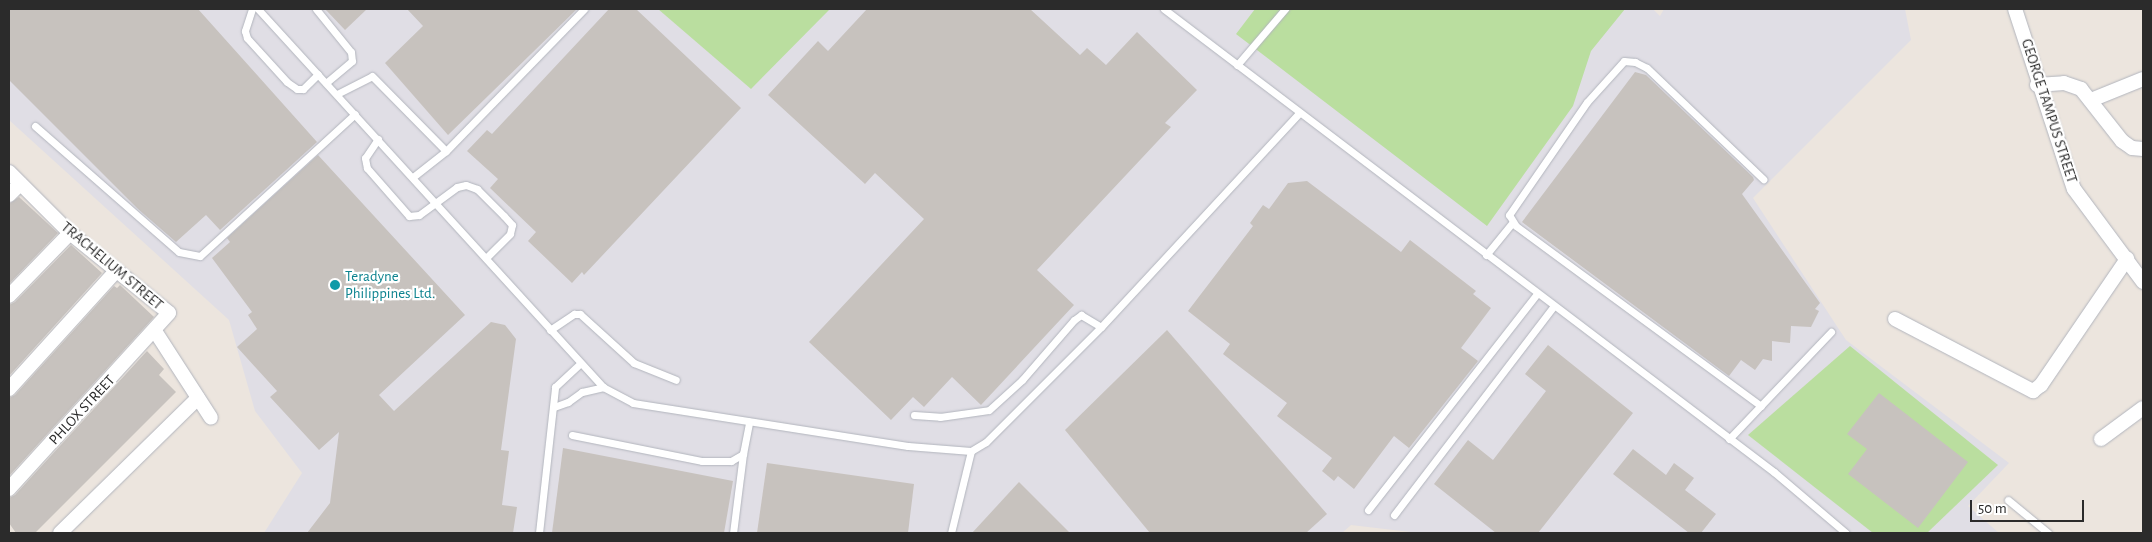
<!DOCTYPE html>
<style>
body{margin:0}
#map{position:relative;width:2152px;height:542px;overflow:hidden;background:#ece5de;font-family:"Alegreya Sans",sans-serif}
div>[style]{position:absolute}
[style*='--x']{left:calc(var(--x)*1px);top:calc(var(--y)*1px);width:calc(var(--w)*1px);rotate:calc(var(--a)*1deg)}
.industrial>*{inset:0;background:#e0dee5}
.green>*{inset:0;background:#bade9f}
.building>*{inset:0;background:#c7c2be}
.roads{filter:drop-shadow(0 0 1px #b2b5bd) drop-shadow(0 0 1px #b2b5bd)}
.lane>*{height:7px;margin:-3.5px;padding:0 3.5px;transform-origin:3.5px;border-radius:3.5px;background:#fff}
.street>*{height:14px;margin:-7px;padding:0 7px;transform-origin:7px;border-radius:7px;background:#fff}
.dots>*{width:14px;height:14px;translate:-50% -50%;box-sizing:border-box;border:2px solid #fff;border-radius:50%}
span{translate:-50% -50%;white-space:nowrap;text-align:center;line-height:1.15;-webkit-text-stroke:4.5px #fff;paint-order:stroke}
.street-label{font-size:15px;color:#2b2b2b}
.culture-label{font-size:15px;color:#0d838f}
.left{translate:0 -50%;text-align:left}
.frame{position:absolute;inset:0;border:10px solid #2b2b2b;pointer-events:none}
.scale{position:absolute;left:1970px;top:500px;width:114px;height:22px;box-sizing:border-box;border:2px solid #2b2b2b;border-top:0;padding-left:6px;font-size:15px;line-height:18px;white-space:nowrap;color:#2b2b2b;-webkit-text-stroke:4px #fff;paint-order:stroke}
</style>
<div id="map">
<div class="industrial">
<i style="clip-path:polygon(9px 9px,1653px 9px,1660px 16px,1664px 9px,1905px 9px,1911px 40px,1753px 198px,1846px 340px,2009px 463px,1968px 506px,1999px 533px,1419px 533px,1351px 525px,1342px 533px,264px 533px,302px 473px,255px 411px,229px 320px,9px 120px)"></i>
</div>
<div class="green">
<i style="clip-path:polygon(658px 9px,830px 9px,751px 89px)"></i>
<i style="clip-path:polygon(1255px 9px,1625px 9px,1591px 51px,1573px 106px,1487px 226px,1236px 34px)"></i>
<i style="clip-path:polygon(1850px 346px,1998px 465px,1927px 533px,1873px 533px,1748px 435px)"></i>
</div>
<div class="building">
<i style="clip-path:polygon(9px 9px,198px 9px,317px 142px,220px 230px,206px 215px,176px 242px,138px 209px,9px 80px)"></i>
<i style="clip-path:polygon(325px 9px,367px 9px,345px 30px)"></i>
<i style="clip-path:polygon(407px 9px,577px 9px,448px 135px,385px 63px,423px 26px)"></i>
<i style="clip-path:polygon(609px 9px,636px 9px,741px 108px,584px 275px,582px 272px,572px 283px,528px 241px,536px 232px,490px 188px,498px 179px,467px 151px,487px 130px,492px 134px)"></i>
<i style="clip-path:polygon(867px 9px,1030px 9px,1080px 55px,1087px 48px,1106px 65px,1137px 32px,1197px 90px,1165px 123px,1171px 127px,1037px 270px,1074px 305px,981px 405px,952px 377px,924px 407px,913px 397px,891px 420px,809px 342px,924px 219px,875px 173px,865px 184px,768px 95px,818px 41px,828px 51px)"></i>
<i style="clip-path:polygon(1635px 72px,1646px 75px,1753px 177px,1754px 180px,1742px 194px,1820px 303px,1815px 309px,1819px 311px,1811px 327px,1791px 326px,1790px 343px,1772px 341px,1772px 361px,1763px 359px,1755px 370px,1741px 360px,1729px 376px,1522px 222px)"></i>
<i style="clip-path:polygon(318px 155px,465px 315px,379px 395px,394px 411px,491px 322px,505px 325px,516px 339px,501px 450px,509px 451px,502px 505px,517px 507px,513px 533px,307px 533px,330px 503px,339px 432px,319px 450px,270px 397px,277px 391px,237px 347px,257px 329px,248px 315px,252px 312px,212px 258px,230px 242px,227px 238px)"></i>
<i style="clip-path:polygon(1307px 181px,1401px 252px,1410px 240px,1476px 291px,1473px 294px,1491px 308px,1461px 348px,1478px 361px,1409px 448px,1394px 436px,1354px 489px,1338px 476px,1334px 481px,1322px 471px,1332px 458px,1277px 416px,1287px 403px,1223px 354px,1230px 344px,1188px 311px,1253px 226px,1250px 223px,1263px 205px,1269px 209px,1288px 183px)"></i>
<i style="clip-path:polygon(19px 197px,58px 233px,9px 284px,9px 204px)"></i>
<i style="clip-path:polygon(71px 245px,102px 273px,9px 376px,9px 305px,15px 302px)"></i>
<i style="clip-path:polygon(120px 285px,154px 317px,9px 476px,9px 398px,15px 395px,114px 286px,117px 288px)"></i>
<i style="clip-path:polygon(1167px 330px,1327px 514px,1306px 533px,1150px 533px,1065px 430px)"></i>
<i style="clip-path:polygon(1548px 345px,1633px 413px,1538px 533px,1496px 533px,1434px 484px,1468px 440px,1493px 460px,1546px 391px,1525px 374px)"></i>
<i style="clip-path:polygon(147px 351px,164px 369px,159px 375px,176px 392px,35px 533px,16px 533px,9px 523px,9px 498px,15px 495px)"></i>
<i style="clip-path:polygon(1879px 393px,1968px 462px,1918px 528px,1848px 474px,1867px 449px,1847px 434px)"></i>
<i style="clip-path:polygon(563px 448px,733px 481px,724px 533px,552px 533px)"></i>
<i style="clip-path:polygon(1633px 449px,1666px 475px,1674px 463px,1694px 478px,1685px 490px,1716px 514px,1701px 533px,1689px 533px,1613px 474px)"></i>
<i style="clip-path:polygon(767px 463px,914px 484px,908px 533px,757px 533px)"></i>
<i style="clip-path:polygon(1019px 482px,1070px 533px,972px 533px)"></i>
</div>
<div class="roads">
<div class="lane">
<i style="--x:252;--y:9;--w:23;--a:108"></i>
<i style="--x:245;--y:31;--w:7;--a:74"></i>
<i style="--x:247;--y:38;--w:59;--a:47.7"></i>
<i style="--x:287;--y:82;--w:12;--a:35"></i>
<i style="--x:297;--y:89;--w:6;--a:0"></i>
<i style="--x:303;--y:89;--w:21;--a:-45"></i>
<i style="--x:258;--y:9;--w:512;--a:47.61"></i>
<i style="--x:603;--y:387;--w:34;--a:28"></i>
<i style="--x:633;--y:403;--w:278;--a:8.9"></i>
<i style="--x:908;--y:446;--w:63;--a:4.5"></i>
<i style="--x:971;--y:451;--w:17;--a:-31"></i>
<i style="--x:986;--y:442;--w:163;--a:-45"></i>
<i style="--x:1101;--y:327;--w:292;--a:-47.2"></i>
<i style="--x:316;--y:9;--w:55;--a:50.9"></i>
<i style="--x:351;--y:52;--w:9;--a:84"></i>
<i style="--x:352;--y:61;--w:34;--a:140"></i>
<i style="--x:1164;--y:9;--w:766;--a:37.2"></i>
<i style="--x:1774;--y:472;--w:94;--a:40.3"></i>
<i style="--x:1237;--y:65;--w:74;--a:-49.4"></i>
<i style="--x:337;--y:94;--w:39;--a:-27"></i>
<i style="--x:372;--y:76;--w:105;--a:45.4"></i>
<i style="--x:446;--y:151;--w:42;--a:141.8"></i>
<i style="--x:35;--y:126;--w:191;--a:41.2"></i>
<i style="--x:179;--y:252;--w:21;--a:11"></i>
<i style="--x:200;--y:256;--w:210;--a:-42.5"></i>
<i style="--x:378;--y:139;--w:23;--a:124"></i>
<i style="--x:365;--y:158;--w:10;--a:79"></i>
<i style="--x:367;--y:168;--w:64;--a:48.8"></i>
<i style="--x:409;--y:216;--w:10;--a:-6"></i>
<i style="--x:419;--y:215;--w:47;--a:-36.4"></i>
<i style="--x:457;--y:187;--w:9;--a:-13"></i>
<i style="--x:466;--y:185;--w:12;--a:20"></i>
<i style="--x:477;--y:189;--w:38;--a:45"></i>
<i style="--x:504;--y:216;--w:12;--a:48"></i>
<i style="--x:512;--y:225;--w:9;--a:103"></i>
<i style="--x:510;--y:234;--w:34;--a:135"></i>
<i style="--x:446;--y:151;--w:198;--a:-45.8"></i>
<i style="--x:1486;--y:255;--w:41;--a:-50.9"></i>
<i style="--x:550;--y:330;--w:29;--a:-34"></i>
<i style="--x:574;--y:314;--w:6;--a:0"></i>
<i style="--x:580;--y:314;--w:73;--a:42.2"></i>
<i style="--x:634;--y:363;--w:45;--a:22"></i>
<i style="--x:1761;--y:406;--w:304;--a:-143.7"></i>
<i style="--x:1516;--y:226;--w:13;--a:-122"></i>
<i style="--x:1509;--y:215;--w:137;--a:-55.4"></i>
<i style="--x:1587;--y:102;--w:55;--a:-47.9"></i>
<i style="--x:1624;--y:61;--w:11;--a:5"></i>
<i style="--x:1635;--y:62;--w:13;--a:27"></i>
<i style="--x:1647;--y:68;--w:161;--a:43.7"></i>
<i style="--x:554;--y:407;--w:15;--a:-20"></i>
<i style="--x:568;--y:402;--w:17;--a:-36"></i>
<i style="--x:582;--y:392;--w:22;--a:-13"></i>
<i style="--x:914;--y:415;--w:26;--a:4"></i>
<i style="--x:940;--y:417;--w:49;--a:-8.1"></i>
<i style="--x:989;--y:410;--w:45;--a:-42.3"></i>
<i style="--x:1022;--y:380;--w:79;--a:-49.1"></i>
<i style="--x:1074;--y:320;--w:9;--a:-36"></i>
<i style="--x:1081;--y:315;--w:23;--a:31"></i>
<i style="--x:572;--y:435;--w:133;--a:11.3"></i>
<i style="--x:702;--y:461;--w:29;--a:0"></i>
<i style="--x:731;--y:461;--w:14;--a:-30"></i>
<i style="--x:743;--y:454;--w:33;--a:-79"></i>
<i style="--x:1729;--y:439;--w:148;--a:-46.4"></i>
<i style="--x:2008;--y:500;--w:52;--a:39.5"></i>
<i style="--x:1368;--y:510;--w:274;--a:-52"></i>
<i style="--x:1394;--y:515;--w:262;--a:-52.6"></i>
<i style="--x:539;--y:533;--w:147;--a:-83.7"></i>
<i style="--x:555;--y:387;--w:34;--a:-43"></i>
<i style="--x:733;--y:533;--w:80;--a:-82.8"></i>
<i style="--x:951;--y:533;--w:84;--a:-76.3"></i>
</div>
<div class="street">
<i style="--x:2015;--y:9;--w:189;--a:71.9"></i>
<i style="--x:2074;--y:189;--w:116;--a:53.4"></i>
<i style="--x:2037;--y:85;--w:27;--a:-4"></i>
<i style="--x:2064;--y:83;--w:18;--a:19"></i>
<i style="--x:2081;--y:89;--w:66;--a:51.7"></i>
<i style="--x:2122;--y:141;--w:12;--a:35"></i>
<i style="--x:2132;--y:148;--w:11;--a:5"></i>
<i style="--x:2091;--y:100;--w:56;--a:-22"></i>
<i style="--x:9;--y:172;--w:86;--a:45"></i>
<i style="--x:70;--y:233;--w:127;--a:38.9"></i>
<i style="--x:169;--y:313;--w:238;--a:132.3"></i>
<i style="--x:9;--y:195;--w:16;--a:-45"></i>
<i style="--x:9;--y:296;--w:88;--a:-45.9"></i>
<i style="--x:1895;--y:319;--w:156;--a:27.6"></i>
<i style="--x:2033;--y:391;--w:10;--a:-37"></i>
<i style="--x:2041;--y:385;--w:153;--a:-55.7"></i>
<i style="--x:155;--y:331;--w:103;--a:57.2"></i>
<i style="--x:9;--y:389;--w:158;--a:-47.8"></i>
<i style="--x:2101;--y:439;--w:52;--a:-36.4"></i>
<i style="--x:60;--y:533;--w:193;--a:-44.4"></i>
</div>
</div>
<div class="dots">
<i style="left:335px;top:285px;background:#0f9aa8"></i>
</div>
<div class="street-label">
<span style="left:2049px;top:111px;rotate:72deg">GEORGE TAMPUS STREET</span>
<span style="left:112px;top:266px;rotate:40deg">TRACHELIUM STREET</span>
<span style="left:82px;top:410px;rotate:-47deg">PHLOX STREET</span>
</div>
<div class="culture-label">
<span class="left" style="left:345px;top:285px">Teradyne<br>Philippines Ltd.</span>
</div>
<div class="frame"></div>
<div class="scale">50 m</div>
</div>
